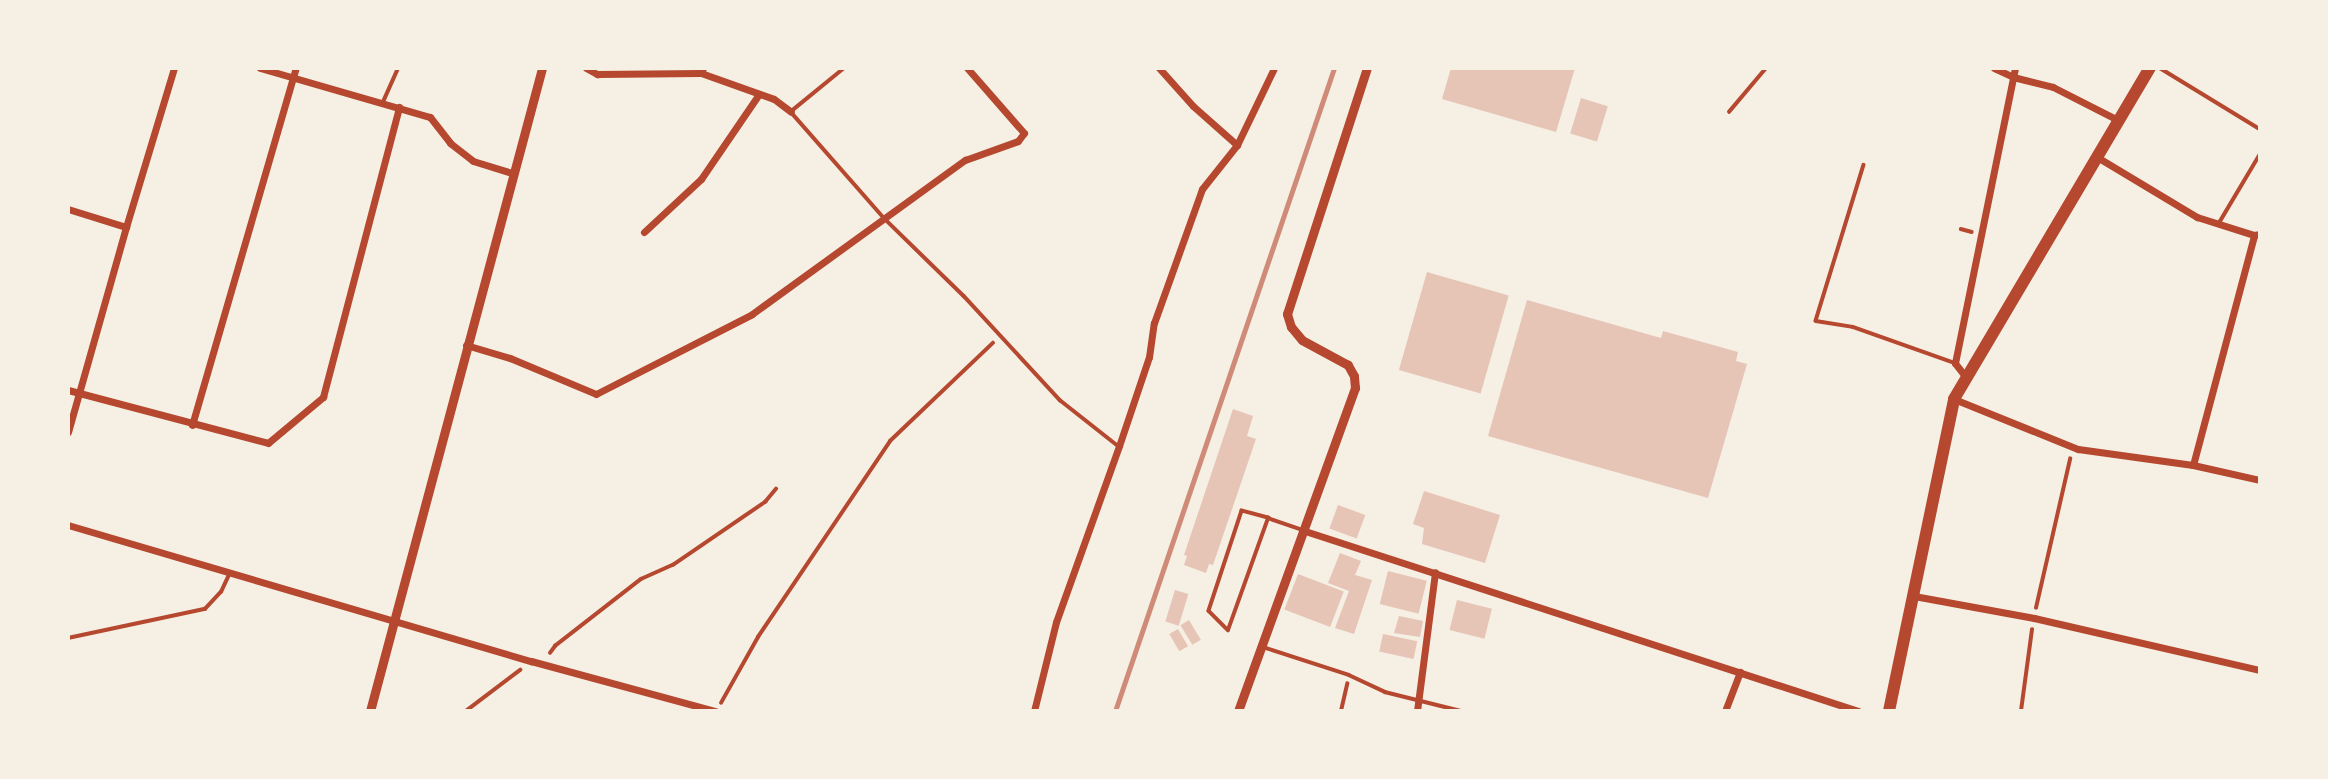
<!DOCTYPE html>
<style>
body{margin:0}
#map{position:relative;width:2328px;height:779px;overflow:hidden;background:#f6efe4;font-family:"Open Sans",sans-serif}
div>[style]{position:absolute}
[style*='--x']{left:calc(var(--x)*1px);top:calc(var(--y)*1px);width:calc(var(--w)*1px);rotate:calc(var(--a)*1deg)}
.building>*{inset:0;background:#e6c5b7;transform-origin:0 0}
.path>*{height:3.5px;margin:-1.75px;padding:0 1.75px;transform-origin:1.75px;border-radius:1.75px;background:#b5482f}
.service>*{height:3.5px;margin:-1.75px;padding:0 1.75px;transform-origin:1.75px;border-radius:1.75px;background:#b5482f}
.minor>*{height:7px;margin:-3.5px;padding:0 3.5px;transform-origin:3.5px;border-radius:3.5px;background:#b5482f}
.tertiary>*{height:9px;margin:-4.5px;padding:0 4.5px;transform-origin:4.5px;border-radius:4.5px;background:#b5482f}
.trunk>*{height:12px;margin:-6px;padding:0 6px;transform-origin:6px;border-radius:6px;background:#b5482f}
.rail>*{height:5px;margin:-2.5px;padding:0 2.5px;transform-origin:2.5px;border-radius:2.5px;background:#cf8b77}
span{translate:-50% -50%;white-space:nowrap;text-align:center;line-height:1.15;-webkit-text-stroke:7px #f6efe4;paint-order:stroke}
.frame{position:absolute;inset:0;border:70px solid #f6efe4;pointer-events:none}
</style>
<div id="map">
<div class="building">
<i style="clip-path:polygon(1451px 68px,1575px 68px,1556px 132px,1442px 99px)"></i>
<i style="left:1581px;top:98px;width:28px;height:37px;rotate:17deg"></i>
<i style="left:1427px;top:272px;width:85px;height:102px;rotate:16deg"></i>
<i style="clip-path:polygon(1527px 300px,1661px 338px,1663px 331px,1738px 352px,1736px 361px,1747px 364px,1708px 498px,1488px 436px)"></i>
<i style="clip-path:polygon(1233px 409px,1253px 416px,1247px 436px,1256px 439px,1213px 565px,1209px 564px,1206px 573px,1184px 565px,1187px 556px,1184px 555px)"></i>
<i style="clip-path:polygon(1424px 491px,1500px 515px,1485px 563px,1422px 544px,1424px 528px,1413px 524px)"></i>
<i style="left:1338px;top:505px;width:29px;height:25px;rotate:20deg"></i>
<i style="clip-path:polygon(1340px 553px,1361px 561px,1355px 575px,1372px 580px,1354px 634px,1335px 628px,1349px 591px,1328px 583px)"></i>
<i style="left:1388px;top:571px;width:40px;height:34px;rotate:14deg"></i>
<i style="left:1298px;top:574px;width:49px;height:38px;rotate:21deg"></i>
<i style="left:1175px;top:590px;width:14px;height:33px;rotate:17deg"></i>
<i style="left:1457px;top:600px;width:36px;height:31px;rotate:14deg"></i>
<i style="clip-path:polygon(1399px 616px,1423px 621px,1420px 637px,1394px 633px)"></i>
<i style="left:1189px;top:620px;width:23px;height:10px;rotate:59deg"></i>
<i style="left:1178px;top:629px;width:20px;height:10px;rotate:60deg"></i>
<i style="left:1383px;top:634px;width:35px;height:18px;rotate:12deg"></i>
</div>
<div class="path">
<i style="--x:1961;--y:229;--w:11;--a:15"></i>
<i style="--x:2036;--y:608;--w:153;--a:-77.1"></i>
<i style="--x:550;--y:653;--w:9;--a:-54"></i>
<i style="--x:555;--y:646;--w:109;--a:-37.9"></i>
<i style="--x:641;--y:579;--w:35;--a:-24"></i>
<i style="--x:673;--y:565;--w:112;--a:-34.4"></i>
<i style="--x:765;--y:502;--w:17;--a:-50"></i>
<i style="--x:721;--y:703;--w:76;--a:-60.7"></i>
<i style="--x:758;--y:637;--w:236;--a:-56"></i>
<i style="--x:890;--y:441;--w:142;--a:-43.6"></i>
<i style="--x:466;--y:711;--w:68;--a:-37.2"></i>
<i style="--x:1341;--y:711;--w:28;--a:-77"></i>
<i style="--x:2021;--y:711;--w:82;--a:-82.3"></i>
</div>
<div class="service">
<i style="--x:845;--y:68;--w:70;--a:140.8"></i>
<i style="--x:791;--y:112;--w:141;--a:48.7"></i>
<i style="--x:884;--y:218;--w:112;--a:44.3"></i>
<i style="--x:964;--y:296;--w:142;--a:47.3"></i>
<i style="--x:1060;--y:400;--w:73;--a:38.3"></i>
<i style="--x:2160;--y:68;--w:117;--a:31.4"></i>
<i style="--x:383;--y:102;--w:37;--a:-66"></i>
<i style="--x:1729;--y:112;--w:57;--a:-49.9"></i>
<i style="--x:1864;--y:165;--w:163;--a:107.1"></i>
<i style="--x:1816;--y:321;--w:37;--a:9"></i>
<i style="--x:1853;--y:327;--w:108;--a:19.4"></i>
<i style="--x:2219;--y:223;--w:80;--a:-59.3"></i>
<i style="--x:1268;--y:518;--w:27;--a:-165"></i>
<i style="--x:1242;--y:511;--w:105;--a:108.3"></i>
<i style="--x:1209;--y:611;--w:27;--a:45"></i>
<i style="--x:1228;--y:630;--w:119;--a:-70.3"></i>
<i style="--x:1268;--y:518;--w:36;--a:19"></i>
<i style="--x:68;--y:638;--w:140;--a:-12"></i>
<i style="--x:205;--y:609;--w:23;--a:-47"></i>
<i style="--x:221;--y:592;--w:21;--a:-65"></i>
<i style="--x:1263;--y:647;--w:90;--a:18"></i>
<i style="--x:1349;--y:675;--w:40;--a:25"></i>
<i style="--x:1385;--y:692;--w:78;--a:14"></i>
</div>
<div class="minor">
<i style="--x:260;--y:68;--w:177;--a:16.1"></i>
<i style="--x:430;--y:117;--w:33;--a:52"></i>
<i style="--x:450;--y:143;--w:29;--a:38"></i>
<i style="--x:473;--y:161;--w:41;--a:17.1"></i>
<i style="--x:586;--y:68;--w:13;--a:29"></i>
<i style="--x:597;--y:74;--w:104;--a:-0.6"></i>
<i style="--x:701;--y:73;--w:5;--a:-68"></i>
<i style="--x:1159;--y:68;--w:51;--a:48.2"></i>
<i style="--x:1193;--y:106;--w:59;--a:41.6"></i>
<i style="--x:1994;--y:68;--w:21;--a:25"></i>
<i style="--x:2013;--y:77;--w:41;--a:14"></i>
<i style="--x:2053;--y:87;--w:73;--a:26.9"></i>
<i style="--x:701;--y:73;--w:77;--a:19.6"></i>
<i style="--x:774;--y:99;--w:21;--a:37"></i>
<i style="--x:2097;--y:157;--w:117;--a:31"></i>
<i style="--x:2197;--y:217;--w:60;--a:17.5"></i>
<i style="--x:2254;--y:235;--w:6;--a:-9"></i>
<i style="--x:68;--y:209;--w:61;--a:17.2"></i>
<i style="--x:644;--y:232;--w:78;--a:-42.9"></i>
<i style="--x:701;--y:179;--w:103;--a:-55.7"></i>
<i style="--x:466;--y:345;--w:46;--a:16.5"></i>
<i style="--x:510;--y:358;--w:93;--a:22.7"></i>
<i style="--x:596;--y:394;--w:175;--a:-27.1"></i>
<i style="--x:752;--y:314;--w:263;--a:-35.9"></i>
<i style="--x:965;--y:160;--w:56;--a:-19.7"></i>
<i style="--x:1018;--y:141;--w:10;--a:-53"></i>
<i style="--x:1024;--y:133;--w:86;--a:-131.2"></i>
<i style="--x:1965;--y:376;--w:16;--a:-128"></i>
<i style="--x:1955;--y:363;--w:301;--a:-78.5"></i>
<i style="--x:68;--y:390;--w:207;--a:14.8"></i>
<i style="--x:268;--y:443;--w:72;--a:-39.9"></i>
<i style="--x:323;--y:397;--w:300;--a:-75.3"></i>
<i style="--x:1954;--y:399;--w:134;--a:22"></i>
<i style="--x:2078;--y:449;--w:116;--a:7.9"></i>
<i style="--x:2193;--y:465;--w:69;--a:12.6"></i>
<i style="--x:192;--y:425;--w:372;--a:-73.8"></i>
<i style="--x:68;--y:432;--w:213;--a:-74.2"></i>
<i style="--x:126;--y:227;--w:166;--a:-73.2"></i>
<i style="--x:2193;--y:465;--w:238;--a:-75.1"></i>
<i style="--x:68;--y:525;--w:483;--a:16.4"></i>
<i style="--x:531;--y:661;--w:191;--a:15.2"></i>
<i style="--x:1305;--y:531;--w:582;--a:18.03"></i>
<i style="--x:1914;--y:596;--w:122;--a:10.4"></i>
<i style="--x:2034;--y:618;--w:232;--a:13"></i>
<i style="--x:1034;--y:711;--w:92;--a:-76.1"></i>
<i style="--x:1056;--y:622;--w:187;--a:-70.3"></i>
<i style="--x:1119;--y:446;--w:94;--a:-71.4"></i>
<i style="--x:1149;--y:357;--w:34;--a:-82"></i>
<i style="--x:1154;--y:323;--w:142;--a:-70.3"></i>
<i style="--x:1202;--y:189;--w:56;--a:-51.5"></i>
<i style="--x:1237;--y:145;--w:85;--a:-64.3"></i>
<i style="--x:1417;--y:711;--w:140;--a:-82.6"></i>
<i style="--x:1725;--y:711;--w:42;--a:-69"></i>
</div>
<div class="tertiary">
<i style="--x:370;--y:711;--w:666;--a:-75.02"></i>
<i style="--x:1238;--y:711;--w:344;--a:-70.1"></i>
<i style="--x:1355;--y:388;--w:12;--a:-95"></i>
<i style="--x:1354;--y:376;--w:13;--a:-119"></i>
<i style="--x:1348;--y:365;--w:52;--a:-151.5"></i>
<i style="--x:1302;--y:340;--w:17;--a:-130"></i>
<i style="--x:1291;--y:327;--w:14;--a:-107"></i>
<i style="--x:1287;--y:314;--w:259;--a:-72"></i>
</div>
<div class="trunk">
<i style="--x:1889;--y:711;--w:319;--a:-78.2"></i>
<i style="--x:1954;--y:399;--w:385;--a:-59.4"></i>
</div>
<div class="rail">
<i style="--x:1115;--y:711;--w:679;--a:-71.19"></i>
</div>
<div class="frame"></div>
</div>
